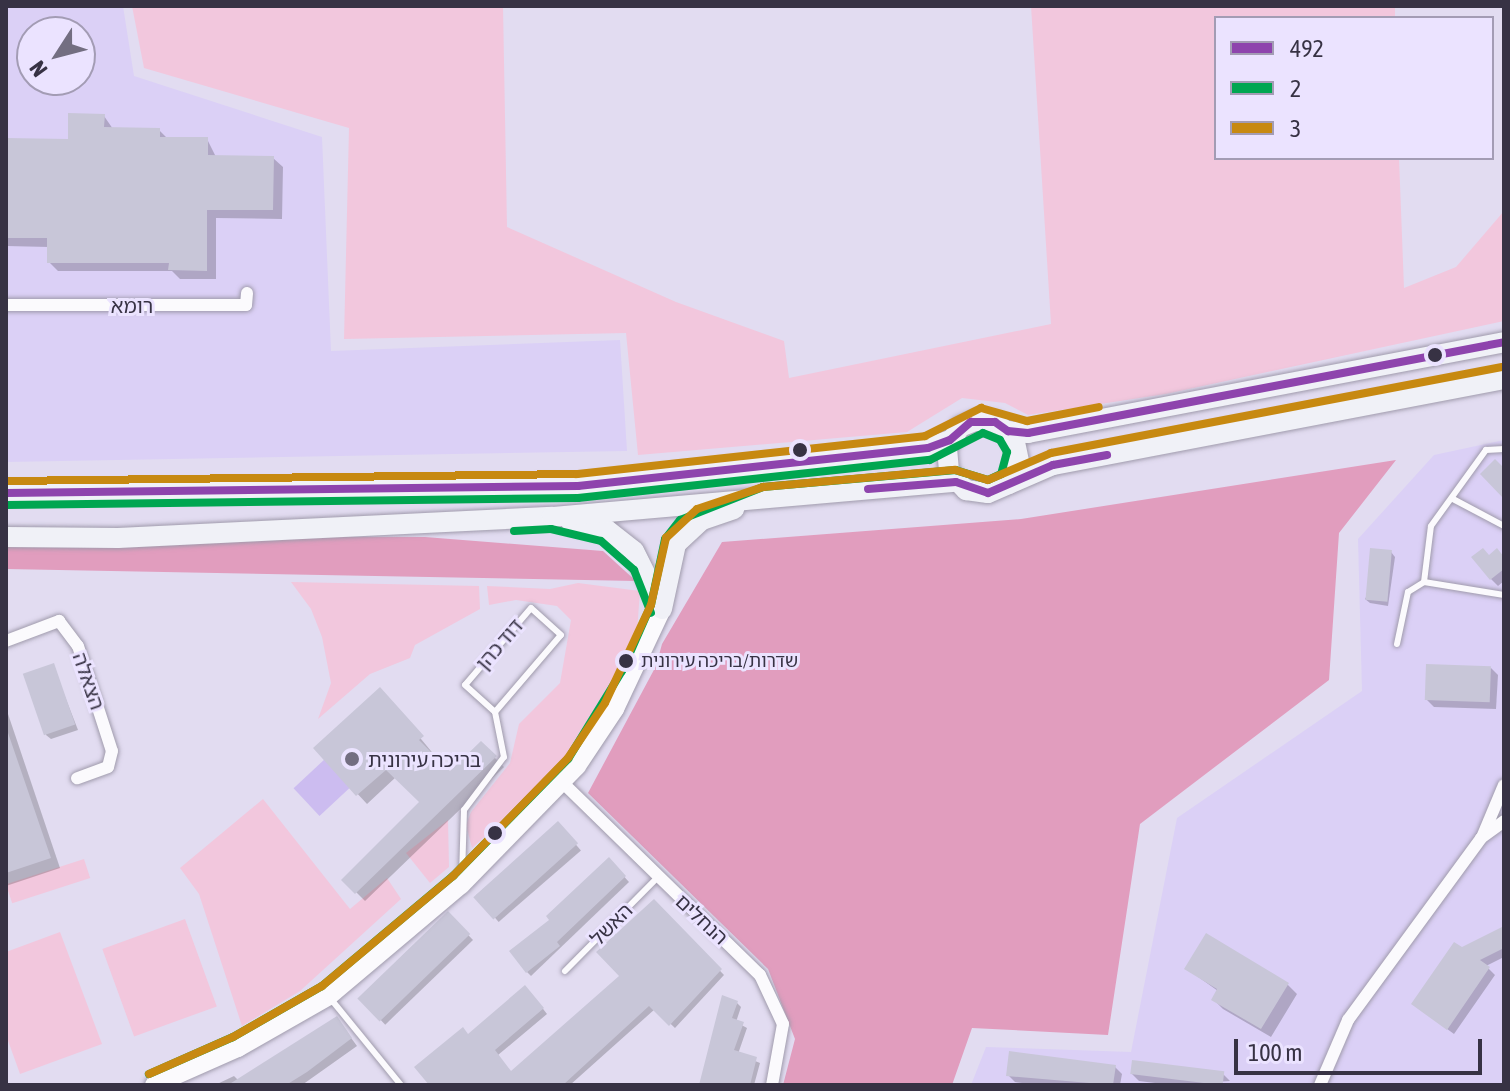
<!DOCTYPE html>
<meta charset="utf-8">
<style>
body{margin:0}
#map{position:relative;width:1510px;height:1091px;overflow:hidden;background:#e2dcf1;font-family:"Asap Condensed","Noto Sans Hebrew",sans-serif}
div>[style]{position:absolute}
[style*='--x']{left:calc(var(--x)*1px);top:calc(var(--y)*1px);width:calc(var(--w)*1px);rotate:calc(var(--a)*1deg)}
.built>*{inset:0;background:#dbd0f6}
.green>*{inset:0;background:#f2c7dd;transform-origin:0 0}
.forest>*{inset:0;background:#e19dbe}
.water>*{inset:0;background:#ccbcf0;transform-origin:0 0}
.shadow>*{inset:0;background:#0003;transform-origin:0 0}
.building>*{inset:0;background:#c8c6d8;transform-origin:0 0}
.roads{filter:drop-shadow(0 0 2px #a09bac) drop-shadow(0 0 2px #a09bac)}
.lane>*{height:6px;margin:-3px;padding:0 3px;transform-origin:3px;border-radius:3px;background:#fbfafd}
.street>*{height:12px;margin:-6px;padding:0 6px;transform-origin:6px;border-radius:6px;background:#fbfafd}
.secondary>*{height:18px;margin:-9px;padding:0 9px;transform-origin:9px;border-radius:9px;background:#fbfafd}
.primary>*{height:20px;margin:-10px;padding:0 10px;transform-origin:10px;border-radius:10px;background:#f0f1f7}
.bus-1>*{height:8px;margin:-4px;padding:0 4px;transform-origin:4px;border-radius:4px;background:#8e44ad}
.bus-2>*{height:8px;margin:-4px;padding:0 4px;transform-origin:4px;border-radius:4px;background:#00a651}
.bus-3>*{height:8px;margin:-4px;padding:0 4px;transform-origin:4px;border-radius:4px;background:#c78911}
.dots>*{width:22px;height:22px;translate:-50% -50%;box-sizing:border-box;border:4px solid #ebe3ff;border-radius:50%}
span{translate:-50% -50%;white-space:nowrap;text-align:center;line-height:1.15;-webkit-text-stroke:6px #ebe3ff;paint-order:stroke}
.bus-label{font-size:18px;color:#373244}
.left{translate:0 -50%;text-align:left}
.street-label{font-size:20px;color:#373244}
.poi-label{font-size:20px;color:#373244}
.frame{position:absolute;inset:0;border:8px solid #373244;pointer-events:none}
.legend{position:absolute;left:1214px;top:16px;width:280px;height:144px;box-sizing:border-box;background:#ebe3ff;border:2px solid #a39cb4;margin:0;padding:10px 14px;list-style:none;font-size:24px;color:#373244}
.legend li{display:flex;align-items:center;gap:16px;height:40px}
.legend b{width:40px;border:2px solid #a39cb4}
.north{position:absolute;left:16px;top:16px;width:80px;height:80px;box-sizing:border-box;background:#ebe3ff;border:2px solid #a39cb4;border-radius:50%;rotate:234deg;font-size:22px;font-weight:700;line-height:32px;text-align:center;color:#373244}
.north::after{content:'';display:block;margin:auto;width:28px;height:36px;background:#736e81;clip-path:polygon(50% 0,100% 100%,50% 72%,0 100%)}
.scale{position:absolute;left:1234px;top:1039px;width:248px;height:36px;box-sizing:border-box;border:4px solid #373244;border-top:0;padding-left:10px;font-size:24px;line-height:28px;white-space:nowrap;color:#373244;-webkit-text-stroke:6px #ebe3ff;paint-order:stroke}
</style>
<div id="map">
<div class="built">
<i style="clip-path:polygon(evenodd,6px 6px,123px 6px,134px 76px,322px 137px,331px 351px,620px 340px,627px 451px,6px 462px,6px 6px,32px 32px,80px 32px,80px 80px,32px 80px,32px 32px)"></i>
<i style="clip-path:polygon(1504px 440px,1504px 1085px,971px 1085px,986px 1047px,1131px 1052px,1177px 818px,1362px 691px,1358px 539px,1434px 455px)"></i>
</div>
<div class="green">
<i style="clip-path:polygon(132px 6px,503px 6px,507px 227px,676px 302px,784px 341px,789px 378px,1051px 324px,1031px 6px,1395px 6px,1395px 18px,1216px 18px,1216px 158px,1399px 158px,1404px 288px,1456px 267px,1504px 211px,1504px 321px,1166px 394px,1028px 415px,1005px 403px,962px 398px,907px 432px,638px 455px,626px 333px,344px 339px,349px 128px,144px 68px)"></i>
<i style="clip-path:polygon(291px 582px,479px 586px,480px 609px,415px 645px,410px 658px,370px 674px,318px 719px,331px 683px,322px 637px,311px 609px)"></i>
<i style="clip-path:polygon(578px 583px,640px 591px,636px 645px,553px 775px,472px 848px,466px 825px,471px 812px,510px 763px,519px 724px,560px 683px,571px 620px,557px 606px,516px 600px,489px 605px,487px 586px,550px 589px)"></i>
<i style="clip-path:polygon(263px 799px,350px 909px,387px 878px,401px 899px,300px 991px,242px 1026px,199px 894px,180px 868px)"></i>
<i style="clip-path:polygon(448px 820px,449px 867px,430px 883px,406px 853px)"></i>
<i style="left:84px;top:859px;width:20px;height:82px;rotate:72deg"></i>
<i style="left:185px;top:919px;width:93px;height:88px;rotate:70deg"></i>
<i style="clip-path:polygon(60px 932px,102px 1044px,20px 1074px,6px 1035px,6px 952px)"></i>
</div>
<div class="forest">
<i style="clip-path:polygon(1396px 460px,1339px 533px,1329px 680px,1140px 824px,1108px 1035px,972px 1028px,952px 1085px,783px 1085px,795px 1039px,768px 969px,588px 793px,656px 666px,662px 644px,722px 542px,1021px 519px)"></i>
<i style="clip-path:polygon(6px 536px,425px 537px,603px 551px,636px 581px,6px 569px)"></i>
</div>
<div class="water">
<i style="left:385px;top:703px;width:38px;height:125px;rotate:47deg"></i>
</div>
<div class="shadow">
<i style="clip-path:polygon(104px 116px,113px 129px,159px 130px,168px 139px,207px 139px,216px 157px,273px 158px,283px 167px,282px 219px,216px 218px,216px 279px,180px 279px,172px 271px,58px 271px,49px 262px,49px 247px,6px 246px,6px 140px,70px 141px)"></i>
<i style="clip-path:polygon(1391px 552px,1395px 557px,1388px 606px,1370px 603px,1365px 599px)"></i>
<i style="clip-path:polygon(1489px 557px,1504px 558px,1504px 581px,1498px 586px,1491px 579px)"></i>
<i style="clip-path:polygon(53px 666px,78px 730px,51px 739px,46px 735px)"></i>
<i style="clip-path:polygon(1491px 668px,1498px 675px,1496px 709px,1434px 707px,1427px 700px)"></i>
<i style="clip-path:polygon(388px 699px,450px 774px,481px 744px,504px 767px,365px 901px,344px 880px,421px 802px,396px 777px,367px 804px,315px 748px)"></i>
<i style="clip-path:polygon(6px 708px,60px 868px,6px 886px)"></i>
<i style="left:558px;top:824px;width:35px;height:109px;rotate:49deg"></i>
<i style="clip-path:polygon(609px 860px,629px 882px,531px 976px,527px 972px,552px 920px)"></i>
<i style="clip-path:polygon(654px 902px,724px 975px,675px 1028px,655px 1009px,570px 1085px,432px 1085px,468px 1036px,530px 992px,547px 1014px,498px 1055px,512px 1074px,622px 976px)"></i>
<i style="left:448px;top:914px;width:36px;height:122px;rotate:46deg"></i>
<i style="clip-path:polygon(1504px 928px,1504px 957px,1486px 966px,1495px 975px,1454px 1034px,1413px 1004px)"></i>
<i style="clip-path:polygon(1187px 969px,1287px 984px,1297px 994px,1271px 1037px,1223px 1009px,1213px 999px,1218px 991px)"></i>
<i style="clip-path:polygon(737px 1003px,741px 1007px,736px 1022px,747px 1028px,738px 1054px,760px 1063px,754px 1085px,701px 1085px)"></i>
<i style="clip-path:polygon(338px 1020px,357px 1046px,302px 1085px,215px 1085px,234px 1076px,238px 1080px)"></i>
<i style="clip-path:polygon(1115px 1067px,1122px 1074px,1120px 1085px,1038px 1085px,1015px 1082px,1008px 1075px)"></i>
<i style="clip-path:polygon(1132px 1074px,1223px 1074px,1230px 1081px,1171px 1085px,1139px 1081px)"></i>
</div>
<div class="building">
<i style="clip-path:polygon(68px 113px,105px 114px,104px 127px,160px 128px,160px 137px,208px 137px,208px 155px,274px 156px,273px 210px,207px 210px,207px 271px,168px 270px,169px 263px,47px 263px,47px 238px,6px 238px,6px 138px,68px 139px)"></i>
<i style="clip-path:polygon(1495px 459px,1504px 468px,1504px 499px,1480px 474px)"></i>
<i style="left:1370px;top:548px;width:22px;height:52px;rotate:5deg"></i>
<i style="clip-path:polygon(1483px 548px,1489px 555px,1497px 548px,1504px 557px,1504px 569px,1490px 580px,1471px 557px)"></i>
<i style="left:54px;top:663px;width:65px;height:33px;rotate:71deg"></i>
<i style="left:1426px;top:664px;width:65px;height:36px;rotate:2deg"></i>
<i style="clip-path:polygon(380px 687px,424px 736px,419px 740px,450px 771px,481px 741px,497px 756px,355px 894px,341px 880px,419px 802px,386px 770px,356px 796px,313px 748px)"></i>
<i style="clip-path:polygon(6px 727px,51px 858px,6px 873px)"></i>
<i style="left:558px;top:821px;width:30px;height:114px;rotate:48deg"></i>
<i style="clip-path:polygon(609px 857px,626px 876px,557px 942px,560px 946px,526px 973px,509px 951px,549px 920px,546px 916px)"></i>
<i style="clip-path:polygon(654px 899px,722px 969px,669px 1026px,649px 1006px,563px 1085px,429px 1085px,414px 1067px,463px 1027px,468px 1034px,525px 985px,544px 1008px,495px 1050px,511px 1071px,619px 976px,596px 952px)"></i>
<i style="left:448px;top:911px;width:32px;height:126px;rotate:46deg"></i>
<i style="clip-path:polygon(1504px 926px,1504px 948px,1480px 960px,1490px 967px,1447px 1030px,1411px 1004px,1454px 942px,1462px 947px)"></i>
<i style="clip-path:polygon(1206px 933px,1289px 983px,1261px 1029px,1211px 1000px,1217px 989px,1184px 969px)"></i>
<i style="clip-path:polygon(722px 995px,738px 1001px,732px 1018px,744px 1022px,734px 1050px,757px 1057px,750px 1085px,699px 1085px)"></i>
<i style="clip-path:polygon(337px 1016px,352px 1038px,307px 1072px,286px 1085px,228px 1085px)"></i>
<i style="clip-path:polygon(1009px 1051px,1116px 1065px,1113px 1085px,1006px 1076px)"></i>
<i style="left:1132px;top:1060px;width:93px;height:14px;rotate:7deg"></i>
</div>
<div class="roads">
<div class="lane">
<i style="--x:1453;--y:499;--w:58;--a:27.9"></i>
<i style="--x:1424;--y:582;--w:81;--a:9.2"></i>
<i style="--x:1397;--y:644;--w:53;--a:-78.1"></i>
<i style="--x:1408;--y:592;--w:19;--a:-32"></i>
<i style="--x:1424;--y:582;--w:56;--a:-82.9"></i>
<i style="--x:1431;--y:526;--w:94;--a:-54.1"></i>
<i style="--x:1486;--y:450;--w:18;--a:-3"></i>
<i style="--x:462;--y:877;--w:67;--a:-88.3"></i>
<i style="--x:464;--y:810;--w:66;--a:-53"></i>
<i style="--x:504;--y:757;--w:46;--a:-101.3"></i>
<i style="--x:495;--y:712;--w:101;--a:-49.4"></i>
<i style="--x:561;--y:635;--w:40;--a:-138"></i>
<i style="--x:531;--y:608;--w:101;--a:130.6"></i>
<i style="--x:465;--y:685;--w:40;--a:42"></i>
<i style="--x:565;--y:971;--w:132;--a:-45.3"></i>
<i style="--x:330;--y:998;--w:112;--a:50.8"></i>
</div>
<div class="street">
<i style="--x:6;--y:305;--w:240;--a:0"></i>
<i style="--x:246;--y:305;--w:12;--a:-85"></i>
<i style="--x:6;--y:641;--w:57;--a:-20.7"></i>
<i style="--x:59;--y:621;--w:31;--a:53"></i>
<i style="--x:78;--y:646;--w:110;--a:72.1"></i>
<i style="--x:112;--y:751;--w:16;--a:104"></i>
<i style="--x:108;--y:767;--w:33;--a:160"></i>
<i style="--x:561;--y:781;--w:278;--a:44.3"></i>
<i style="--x:760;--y:975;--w:54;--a:64.9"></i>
<i style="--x:783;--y:1024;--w:62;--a:100.2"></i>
<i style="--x:1483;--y:835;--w:54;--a:-67.2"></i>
<i style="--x:1320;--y:1085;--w:71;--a:-66.7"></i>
<i style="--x:1348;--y:1020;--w:225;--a:-53.8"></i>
<i style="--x:1481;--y:838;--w:29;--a:-36"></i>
</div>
<div class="secondary">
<i style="--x:154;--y:1085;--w:92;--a:-23.8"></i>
<i style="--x:238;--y:1048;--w:105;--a:-29.7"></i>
<i style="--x:329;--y:996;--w:172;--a:-40.1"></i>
<i style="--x:461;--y:885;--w:166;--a:-45.7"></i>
<i style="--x:577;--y:766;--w:69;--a:-56.3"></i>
<i style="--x:615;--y:709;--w:110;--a:-64.8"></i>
</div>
<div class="primary">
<i style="--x:1008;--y:431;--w:20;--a:6"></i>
<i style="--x:1028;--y:433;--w:485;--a:-10.8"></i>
<i style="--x:1009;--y:484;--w:25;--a:-67"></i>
<i style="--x:1019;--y:461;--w:24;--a:-102"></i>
<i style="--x:1014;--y:438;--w:25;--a:-140"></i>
<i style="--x:995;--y:422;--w:20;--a:-177"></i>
<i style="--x:975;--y:421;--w:16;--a:158"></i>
<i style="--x:960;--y:427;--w:25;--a:122"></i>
<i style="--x:947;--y:448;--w:24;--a:85"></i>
<i style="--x:949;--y:472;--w:25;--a:47"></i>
<i style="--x:966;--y:490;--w:22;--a:8"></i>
<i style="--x:988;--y:493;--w:71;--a:-23.3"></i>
<i style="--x:1053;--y:465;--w:459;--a:-10.8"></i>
<i style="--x:6;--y:493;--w:572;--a:-0.7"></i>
<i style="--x:578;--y:486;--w:352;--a:-6.2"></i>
<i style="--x:928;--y:448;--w:23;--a:-20"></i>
<i style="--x:571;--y:522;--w:37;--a:13"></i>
<i style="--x:607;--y:530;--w:34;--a:38"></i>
<i style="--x:634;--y:551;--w:60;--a:63.4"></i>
<i style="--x:6;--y:537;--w:112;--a:0.5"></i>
<i style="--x:118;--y:538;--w:435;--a:-2.8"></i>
<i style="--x:552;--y:517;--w:406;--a:-5"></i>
<i style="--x:662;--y:609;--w:66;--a:-77.8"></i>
<i style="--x:676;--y:544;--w:35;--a:-43"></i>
<i style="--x:702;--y:520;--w:34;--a:-19"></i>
</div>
</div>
<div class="bus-1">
<i style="--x:868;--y:489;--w:88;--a:-4.5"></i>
<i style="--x:956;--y:482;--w:34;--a:19"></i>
<i style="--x:988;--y:493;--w:71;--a:-23.3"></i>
<i style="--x:1053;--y:465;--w:55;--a:-10.5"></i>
<i style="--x:6;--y:493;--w:572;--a:-0.7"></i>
<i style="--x:578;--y:486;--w:352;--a:-6.2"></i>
<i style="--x:928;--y:448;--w:23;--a:-20"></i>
<i style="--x:950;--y:440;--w:28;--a:-41"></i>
<i style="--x:971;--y:422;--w:24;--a:0"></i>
<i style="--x:995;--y:422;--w:16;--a:35"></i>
<i style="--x:1008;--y:431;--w:20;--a:6"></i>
<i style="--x:1028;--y:433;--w:485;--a:-10.8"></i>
</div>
<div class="bus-2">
<i style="--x:6;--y:505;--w:572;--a:-0.7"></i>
<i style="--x:578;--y:498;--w:354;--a:-6.2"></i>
<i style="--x:930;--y:460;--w:59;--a:-27"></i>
<i style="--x:983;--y:433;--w:18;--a:22"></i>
<i style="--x:1000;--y:440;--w:14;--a:60"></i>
<i style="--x:1007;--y:452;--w:23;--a:105"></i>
<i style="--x:1001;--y:474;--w:14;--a:155"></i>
<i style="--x:988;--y:480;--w:34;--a:-163"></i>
<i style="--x:956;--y:470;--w:194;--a:175"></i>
<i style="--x:763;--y:487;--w:89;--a:158.3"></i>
<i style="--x:680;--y:520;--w:24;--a:128"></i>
<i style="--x:665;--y:539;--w:67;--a:102"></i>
<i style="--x:651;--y:605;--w:72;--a:113.7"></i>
<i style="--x:622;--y:671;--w:103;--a:121.5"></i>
<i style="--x:568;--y:759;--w:164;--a:134.5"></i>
<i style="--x:453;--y:876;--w:171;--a:140"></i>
<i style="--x:322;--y:986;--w:103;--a:150.2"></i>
<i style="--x:233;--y:1037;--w:92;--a:156.2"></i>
<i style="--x:514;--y:531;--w:37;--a:-3"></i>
<i style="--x:551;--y:529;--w:51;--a:13.5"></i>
<i style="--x:601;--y:541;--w:44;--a:41.3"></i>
<i style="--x:634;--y:570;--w:46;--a:68.4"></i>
</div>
<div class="bus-3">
<i style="--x:6;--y:481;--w:571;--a:-0.7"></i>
<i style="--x:577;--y:474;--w:350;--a:-6.2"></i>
<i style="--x:925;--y:436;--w:63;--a:-26.6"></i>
<i style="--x:981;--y:408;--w:48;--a:15.8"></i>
<i style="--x:1027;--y:421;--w:73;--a:-11"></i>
<i style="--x:149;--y:1074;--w:92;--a:-23.8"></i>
<i style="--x:233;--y:1037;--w:103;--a:-29.8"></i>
<i style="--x:322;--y:986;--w:171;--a:-40"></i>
<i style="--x:453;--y:876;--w:165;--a:-45.7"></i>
<i style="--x:568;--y:758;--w:66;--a:-56.1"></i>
<i style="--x:605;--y:703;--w:108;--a:-64.9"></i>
<i style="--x:651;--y:605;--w:69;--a:-77.4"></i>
<i style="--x:666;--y:538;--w:42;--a:-43.1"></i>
<i style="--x:697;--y:509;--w:70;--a:-18.4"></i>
<i style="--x:763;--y:487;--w:193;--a:-5.1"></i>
<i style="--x:955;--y:470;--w:34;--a:17"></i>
<i style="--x:988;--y:480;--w:69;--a:-23.2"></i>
<i style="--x:1051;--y:453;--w:459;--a:-10.8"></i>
</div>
<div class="dots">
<i style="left:1435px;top:355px;background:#373244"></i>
<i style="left:800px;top:450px;background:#373244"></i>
<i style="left:626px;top:661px;background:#373244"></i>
<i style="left:352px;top:759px;background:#736e81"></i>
<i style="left:495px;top:833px;background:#373244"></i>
</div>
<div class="bus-label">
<span class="left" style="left:641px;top:661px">שדרות/בריכה עירונית</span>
</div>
<div class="street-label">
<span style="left:132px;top:305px">רומא</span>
<span style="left:499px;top:644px;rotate:-49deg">דוד כהן</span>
<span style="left:89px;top:681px;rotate:71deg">הצאלה</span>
<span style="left:702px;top:919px;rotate:43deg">הנחלים</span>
<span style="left:611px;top:924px;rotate:-45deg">האשל</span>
</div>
<div class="poi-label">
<span class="left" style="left:368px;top:759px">בריכה עירונית</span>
</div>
<div class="frame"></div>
<ul class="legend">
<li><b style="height:10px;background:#8e44ad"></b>492</li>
<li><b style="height:10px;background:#00a651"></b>2</li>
<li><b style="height:10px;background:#c78911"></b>3</li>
</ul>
<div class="north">N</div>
<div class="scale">100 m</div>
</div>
